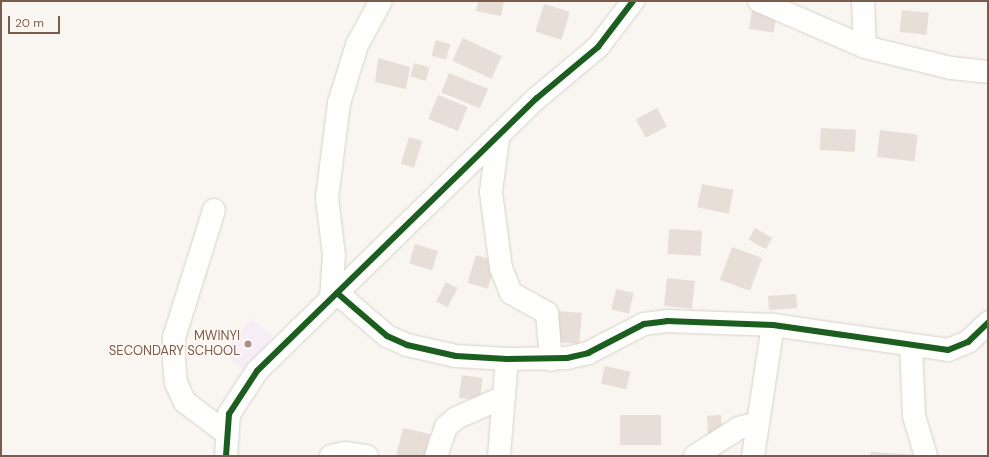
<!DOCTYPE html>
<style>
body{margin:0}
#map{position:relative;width:989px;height:457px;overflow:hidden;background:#f9f5f0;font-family:"DM Sans",sans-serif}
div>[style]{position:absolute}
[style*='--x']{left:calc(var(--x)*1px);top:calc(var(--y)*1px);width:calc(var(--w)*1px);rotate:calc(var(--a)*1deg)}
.education>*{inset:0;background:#f6eef6;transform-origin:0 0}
.building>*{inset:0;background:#e6ded7;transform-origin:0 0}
.roads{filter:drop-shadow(0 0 1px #d7d1cb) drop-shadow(0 0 1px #d7d1cb)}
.minor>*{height:22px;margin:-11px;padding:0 11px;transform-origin:11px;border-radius:11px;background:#fefefd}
.cycleway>*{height:6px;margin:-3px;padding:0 3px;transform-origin:3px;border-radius:3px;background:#1b5e20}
.dots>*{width:11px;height:11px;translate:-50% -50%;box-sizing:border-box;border:2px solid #fffaf3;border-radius:50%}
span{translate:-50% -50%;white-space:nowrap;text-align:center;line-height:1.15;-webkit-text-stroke:3px #fffaf3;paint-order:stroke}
.poi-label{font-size:13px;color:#7a5c4d}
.right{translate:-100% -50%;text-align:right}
.frame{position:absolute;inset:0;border:2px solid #7a5c4d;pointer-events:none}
.scale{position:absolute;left:8px;top:16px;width:52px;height:18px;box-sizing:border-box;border:2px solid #7a5c4d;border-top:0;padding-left:5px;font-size:12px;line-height:14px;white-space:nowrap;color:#7a5c4d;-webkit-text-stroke:3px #fffaf3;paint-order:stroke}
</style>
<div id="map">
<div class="education">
<i style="left:252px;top:318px;width:28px;height:45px;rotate:41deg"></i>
</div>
<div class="building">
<i style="clip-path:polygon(478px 1px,504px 1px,501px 16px,476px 11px)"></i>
<i style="left:544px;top:4px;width:27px;height:29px;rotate:17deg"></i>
<i style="left:752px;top:10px;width:25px;height:19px;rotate:9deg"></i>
<i style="left:902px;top:10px;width:27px;height:22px;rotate:6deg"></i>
<i style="left:463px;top:38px;width:43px;height:25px;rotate:25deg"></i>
<i style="left:436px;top:40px;width:15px;height:16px;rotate:16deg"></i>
<i style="clip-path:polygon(378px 58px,410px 67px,406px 89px,375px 82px)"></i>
<i style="left:414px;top:63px;width:16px;height:14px;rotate:15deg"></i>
<i style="left:449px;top:73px;width:42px;height:21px;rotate:22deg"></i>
<i style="left:438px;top:95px;width:32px;height:26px;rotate:22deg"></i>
<i style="left:657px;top:108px;width:21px;height:24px;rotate:62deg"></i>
<i style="left:821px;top:128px;width:35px;height:22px;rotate:3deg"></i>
<i style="left:880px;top:130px;width:38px;height:27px;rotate:7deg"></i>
<i style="left:409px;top:137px;width:14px;height:28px;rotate:17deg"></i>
<i style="left:702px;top:184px;width:32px;height:24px;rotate:11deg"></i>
<i style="left:755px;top:228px;width:20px;height:13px;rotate:30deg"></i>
<i style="left:669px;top:229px;width:33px;height:25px;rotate:3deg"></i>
<i style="left:415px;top:244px;width:24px;height:20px;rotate:17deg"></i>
<i style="left:732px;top:247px;width:32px;height:35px;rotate:20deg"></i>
<i style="left:476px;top:255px;width:21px;height:29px;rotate:17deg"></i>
<i style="left:667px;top:278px;width:28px;height:28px;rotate:6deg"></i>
<i style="left:446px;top:282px;width:13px;height:22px;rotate:27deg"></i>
<i style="left:616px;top:289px;width:18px;height:21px;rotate:13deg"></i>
<i style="left:796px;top:294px;width:14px;height:28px;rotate:86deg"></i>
<i style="left:559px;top:311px;width:23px;height:31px;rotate:5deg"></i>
<i style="left:605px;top:366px;width:26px;height:18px;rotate:13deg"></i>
<i style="left:462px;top:375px;width:21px;height:23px;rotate:8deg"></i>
<i style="left:620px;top:415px;width:41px;height:30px"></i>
<i style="left:721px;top:415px;width:18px;height:14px;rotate:87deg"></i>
<i style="clip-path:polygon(403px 428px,430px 434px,425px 456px,396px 456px)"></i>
<i style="clip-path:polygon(871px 452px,919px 455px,919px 456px,870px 456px)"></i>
</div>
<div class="roads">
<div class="minor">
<i style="--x:759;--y:1;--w:116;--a:23.5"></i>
<i style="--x:865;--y:47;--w:89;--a:13.7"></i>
<i style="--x:951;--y:68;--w:37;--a:6"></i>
<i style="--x:863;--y:1;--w:46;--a:87.5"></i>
<i style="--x:498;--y:138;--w:54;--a:97.4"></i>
<i style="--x:491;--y:192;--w:77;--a:82.5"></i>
<i style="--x:501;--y:268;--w:27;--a:68"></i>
<i style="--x:511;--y:293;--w:41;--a:29.1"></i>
<i style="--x:547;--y:313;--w:47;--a:85.1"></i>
<i style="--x:214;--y:210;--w:134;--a:107.4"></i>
<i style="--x:174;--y:338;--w:23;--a:90"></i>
<i style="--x:174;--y:361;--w:22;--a:85"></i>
<i style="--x:176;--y:383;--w:21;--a:65"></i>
<i style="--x:185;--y:402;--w:51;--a:37.1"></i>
<i style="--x:337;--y:293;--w:66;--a:40.7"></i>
<i style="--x:387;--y:336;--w:22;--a:24"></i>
<i style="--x:407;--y:345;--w:50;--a:12.7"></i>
<i style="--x:456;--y:356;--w:51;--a:3.4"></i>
<i style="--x:507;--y:359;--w:60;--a:-1"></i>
<i style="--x:567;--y:358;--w:22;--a:-13"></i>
<i style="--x:588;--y:353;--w:63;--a:-27.4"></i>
<i style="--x:644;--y:324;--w:23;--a:-7"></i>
<i style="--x:667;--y:321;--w:106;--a:2.2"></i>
<i style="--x:773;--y:325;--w:177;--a:8.1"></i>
<i style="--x:948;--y:350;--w:22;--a:-22"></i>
<i style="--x:968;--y:342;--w:28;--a:-44"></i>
<i style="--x:331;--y:299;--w:44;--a:-86.1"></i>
<i style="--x:334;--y:255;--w:57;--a:-97"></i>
<i style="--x:327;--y:198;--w:96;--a:-82.8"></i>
<i style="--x:339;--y:103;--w:61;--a:-72.8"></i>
<i style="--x:357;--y:45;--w:50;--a:-61.4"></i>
<i style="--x:911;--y:346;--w:70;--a:87.5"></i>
<i style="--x:914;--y:416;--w:42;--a:73.3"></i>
<i style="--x:226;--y:456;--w:42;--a:-85.9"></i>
<i style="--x:229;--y:414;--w:51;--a:-56.9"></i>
<i style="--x:257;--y:371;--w:391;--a:-44.3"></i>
<i style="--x:537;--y:98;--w:80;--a:-39.9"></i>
<i style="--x:598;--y:47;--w:58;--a:-52.7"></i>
<i style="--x:331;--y:456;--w:14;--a:-12"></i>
<i style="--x:345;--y:453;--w:22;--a:8"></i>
<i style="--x:436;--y:456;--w:31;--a:-71"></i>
<i style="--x:446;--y:427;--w:13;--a:-42"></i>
<i style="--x:456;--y:418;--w:52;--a:-23.6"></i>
<i style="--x:499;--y:456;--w:97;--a:-85.3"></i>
<i style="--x:695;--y:456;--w:52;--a:-32.5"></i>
<i style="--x:739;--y:428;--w:20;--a:-15"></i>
<i style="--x:753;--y:456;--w:133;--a:-81.3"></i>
</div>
</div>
<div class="cycleway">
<i style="--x:337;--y:293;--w:66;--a:40.7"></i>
<i style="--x:387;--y:336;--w:22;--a:24"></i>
<i style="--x:407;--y:345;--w:50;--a:12.7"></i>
<i style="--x:456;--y:356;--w:51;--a:3.4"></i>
<i style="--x:507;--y:359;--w:60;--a:-1"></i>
<i style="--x:567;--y:358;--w:22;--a:-13"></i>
<i style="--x:588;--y:353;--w:63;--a:-27.4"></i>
<i style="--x:644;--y:324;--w:23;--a:-7"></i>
<i style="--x:667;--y:321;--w:106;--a:2.2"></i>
<i style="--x:773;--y:325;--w:177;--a:8.1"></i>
<i style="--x:948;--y:350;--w:22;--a:-22"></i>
<i style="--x:968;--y:342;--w:28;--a:-44"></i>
<i style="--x:226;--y:456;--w:42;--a:-85.9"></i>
<i style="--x:229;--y:414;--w:51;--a:-56.9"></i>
<i style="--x:257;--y:371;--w:391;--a:-44.3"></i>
<i style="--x:537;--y:98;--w:80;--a:-39.9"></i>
<i style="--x:598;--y:47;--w:58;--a:-52.7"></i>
</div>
<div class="dots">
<i style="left:248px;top:344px;background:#a69286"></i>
</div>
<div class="poi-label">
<span class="right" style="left:240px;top:344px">MWINYI<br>SECONDARY SCHOOL</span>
</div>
<div class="frame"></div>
<div class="scale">20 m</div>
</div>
